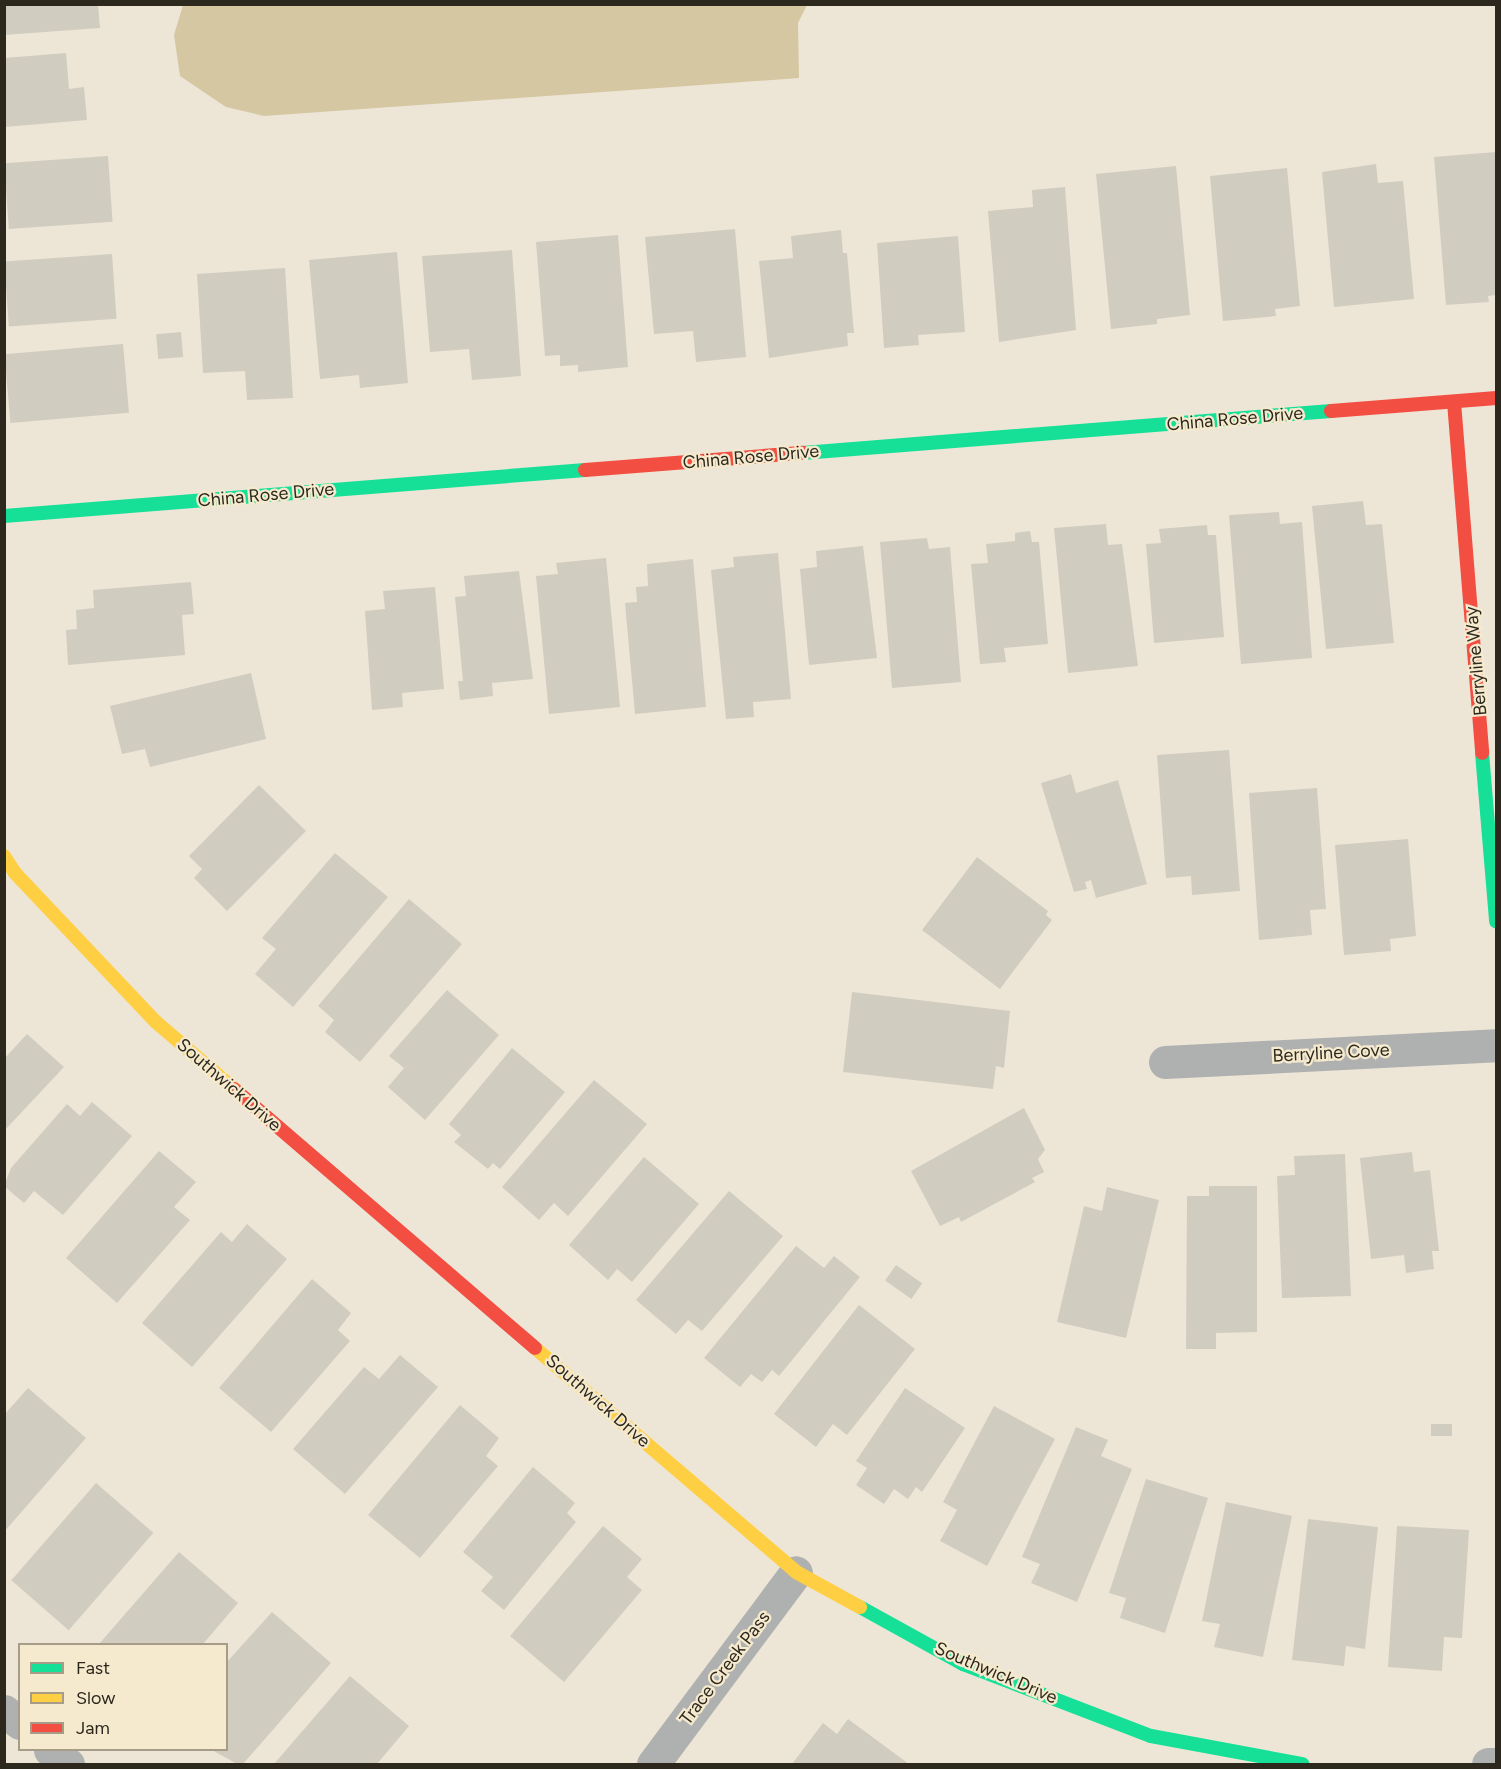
<!DOCTYPE html>
<style>
body{margin:0}
#map{position:relative;width:1501px;height:1769px;overflow:hidden;background:#ede6d7;font-family:Figtree,sans-serif}
div>[style]{position:absolute}
[style*='--x']{left:calc(var(--x)*1px);top:calc(var(--y)*1px);width:calc(var(--w)*1px);rotate:calc(var(--a)*1deg)}
.forest>*{inset:0;background:#d5c7a2}
.building>*{inset:0;background:#d1ccc0;transform-origin:0 0}
.street>*{height:33px;margin:-16.5px;padding:0 16.5px;transform-origin:16.5px;border-radius:16.5px;background:#afb1b1}
.fast>*{height:14px;margin:-7px;padding:0 7px;transform-origin:7px;border-radius:7px;background:#16e098}
.slow>*{height:14px;margin:-7px;padding:0 7px;transform-origin:7px;border-radius:7px;background:#ffcf43}
.jam>*{height:14px;margin:-7px;padding:0 7px;transform-origin:7px;border-radius:7px;background:#f24e42}
span{translate:-50% -50%;white-space:nowrap;text-align:center;line-height:1.15;-webkit-text-stroke:4.5px #f6eace;paint-order:stroke}
.street-label{font-size:18px;color:#2d281e}
.frame{position:absolute;inset:0;border:6px solid #2d281e;pointer-events:none}
.legend{position:absolute;left:18px;top:1643px;width:210px;height:108px;box-sizing:border-box;background:#f6eace;border:2px solid #a69c88;margin:0;padding:8px 10px;list-style:none;font-size:18px;color:#2d281e}
.legend li{display:flex;align-items:center;gap:12px;height:30px}
.legend b{width:30px;border:2px solid #a69c88}
</style>
<div id="map">
<div class="forest">
<i style="clip-path:polygon(183px 5px,183px 4px,807px 5px,798px 23px,799px 78px,264px 116px,226px 107px,180px 76px,174px 35px)"></i>
</div>
<div class="building">
<i style="clip-path:polygon(4px 4px,98px 4px,100px 28px,4px 35px)"></i>
<i style="clip-path:polygon(66px 53px,69px 89px,84px 87px,87px 120px,4px 127px,4px 58px)"></i>
<i style="clip-path:polygon(1496px 152px,1496px 295px,1488px 296px,1489px 302px,1446px 305px,1434px 157px)"></i>
<i style="left:108px;top:156px;width:66px;height:104px;rotate:86deg"></i>
<i style="clip-path:polygon(1376px 164px,1378px 183px,1403px 181px,1414px 299px,1334px 307px,1322px 172px)"></i>
<i style="clip-path:polygon(1176px 166px,1190px 315px,1157px 319px,1157px 324px,1111px 329px,1096px 174px)"></i>
<i style="clip-path:polygon(1287px 168px,1300px 306px,1275px 309px,1276px 316px,1223px 321px,1210px 176px)"></i>
<i style="clip-path:polygon(1065px 187px,1076px 330px,999px 342px,988px 211px,1033px 207px,1032px 190px)"></i>
<i style="clip-path:polygon(735px 229px,746px 357px,696px 362px,693px 331px,654px 334px,645px 237px)"></i>
<i style="clip-path:polygon(841px 230px,843px 253px,847px 253px,854px 333px,847px 333px,848px 346px,769px 358px,759px 261px,793px 258px,791px 236px)"></i>
<i style="clip-path:polygon(618px 235px,628px 367px,578px 372px,578px 365px,560px 366px,560px 355px,545px 356px,536px 242px)"></i>
<i style="clip-path:polygon(958px 236px,965px 332px,918px 335px,919px 345px,884px 348px,877px 243px)"></i>
<i style="clip-path:polygon(512px 250px,521px 376px,472px 380px,469px 349px,430px 352px,422px 256px)"></i>
<i style="clip-path:polygon(397px 252px,408px 383px,360px 388px,359px 375px,320px 379px,309px 260px)"></i>
<i style="left:112px;top:254px;width:65px;height:108px;rotate:86deg"></i>
<i style="clip-path:polygon(285px 268px,293px 398px,247px 400px,245px 371px,203px 373px,197px 274px)"></i>
<i style="left:181px;top:332px;width:25px;height:25px;rotate:85deg"></i>
<i style="left:123px;top:344px;width:69px;height:119px;rotate:85deg"></i>
<i style="clip-path:polygon(1363px 501px,1366px 525px,1382px 524px,1394px 643px,1326px 649px,1312px 506px)"></i>
<i style="clip-path:polygon(1279px 512px,1280px 524px,1302px 522px,1312px 658px,1241px 664px,1229px 515px)"></i>
<i style="clip-path:polygon(1106px 524px,1108px 545px,1122px 544px,1138px 666px,1068px 673px,1054px 528px)"></i>
<i style="clip-path:polygon(1207px 525px,1208px 535px,1216px 535px,1224px 637px,1154px 643px,1146px 544px,1161px 543px,1159px 529px)"></i>
<i style="clip-path:polygon(1030px 531px,1032px 542px,1039px 542px,1048px 644px,1004px 648px,1006px 662px,980px 664px,971px 564px,988px 563px,986px 544px,1015px 541px,1015px 533px)"></i>
<i style="clip-path:polygon(927px 538px,929px 549px,950px 547px,961px 682px,892px 688px,880px 542px)"></i>
<i style="clip-path:polygon(863px 546px,877px 658px,809px 665px,800px 569px,817px 567px,816px 551px)"></i>
<i style="clip-path:polygon(778px 553px,791px 699px,753px 702px,754px 717px,726px 719px,711px 570px,734px 567px,733px 557px)"></i>
<i style="clip-path:polygon(606px 558px,620px 707px,549px 714px,536px 576px,558px 574px,556px 563px)"></i>
<i style="clip-path:polygon(693px 559px,706px 707px,635px 714px,625px 603px,637px 602px,636px 587px,648px 586px,647px 564px)"></i>
<i style="clip-path:polygon(519px 571px,533px 679px,492px 683px,493px 696px,460px 700px,458px 681px,463px 681px,455px 597px,466px 596px,464px 576px)"></i>
<i style="clip-path:polygon(191px 582px,194px 614px,182px 615px,185px 655px,68px 665px,66px 630px,77px 629px,76px 610px,94px 608px,93px 590px)"></i>
<i style="clip-path:polygon(435px 587px,444px 689px,402px 693px,403px 707px,372px 710px,365px 611px,385px 609px,383px 591px)"></i>
<i style="clip-path:polygon(251px 673px,266px 739px,150px 767px,145px 749px,122px 754px,110px 706px)"></i>
<i style="clip-path:polygon(1229px 750px,1240px 891px,1192px 895px,1191px 876px,1166px 878px,1157px 755px)"></i>
<i style="clip-path:polygon(1071px 774px,1076px 793px,1118px 780px,1147px 884px,1096px 898px,1091px 880px,1085px 882px,1087px 889px,1074px 892px,1041px 783px)"></i>
<i style="clip-path:polygon(259px 785px,306px 831px,227px 911px,194px 878px,202px 869px,189px 856px)"></i>
<i style="clip-path:polygon(1317px 788px,1326px 909px,1310px 910px,1312px 935px,1259px 940px,1249px 793px)"></i>
<i style="clip-path:polygon(1408px 839px,1416px 936px,1390px 939px,1391px 951px,1344px 955px,1335px 845px)"></i>
<i style="clip-path:polygon(335px 853px,388px 897px,293px 1007px,255px 974px,276px 949px,262px 938px)"></i>
<i style="clip-path:polygon(977px 857px,1048px 911px,1046px 915px,1052px 920px,1000px 989px,922px 930px)"></i>
<i style="clip-path:polygon(409px 899px,462px 944px,360px 1062px,325px 1032px,334px 1020px,318px 1006px)"></i>
<i style="clip-path:polygon(447px 990px,499px 1035px,425px 1120px,388px 1087px,404px 1068px,389px 1056px)"></i>
<i style="clip-path:polygon(852px 992px,1010px 1011px,1004px 1068px,996px 1066px,993px 1089px,843px 1072px)"></i>
<i style="clip-path:polygon(27px 1034px,64px 1067px,4px 1131px,4px 1059px)"></i>
<i style="clip-path:polygon(512px 1048px,565px 1092px,500px 1169px,493px 1163px,488px 1169px,454px 1142px,461px 1135px,449px 1124px)"></i>
<i style="clip-path:polygon(594px 1080px,647px 1124px,568px 1216px,554px 1203px,539px 1220px,502px 1187px)"></i>
<i style="clip-path:polygon(92px 1102px,132px 1136px,63px 1215px,34px 1191px,24px 1203px,4px 1186px,11px 1168px,67px 1104px,80px 1116px)"></i>
<i style="clip-path:polygon(1024px 1108px,1045px 1150px,1038px 1159px,1044px 1172px,1032px 1178px,1035px 1182px,961px 1222px,959px 1217px,940px 1226px,911px 1171px)"></i>
<i style="clip-path:polygon(159px 1151px,196px 1182px,174px 1207px,190px 1220px,117px 1303px,66px 1258px)"></i>
<i style="clip-path:polygon(1412px 1152px,1414px 1172px,1430px 1170px,1439px 1251px,1432px 1251px,1434px 1269px,1406px 1273px,1404px 1255px,1371px 1259px,1360px 1158px)"></i>
<i style="clip-path:polygon(1345px 1154px,1351px 1296px,1282px 1298px,1277px 1176px,1295px 1175px,1294px 1156px)"></i>
<i style="clip-path:polygon(644px 1157px,699px 1204px,632px 1282px,617px 1269px,608px 1280px,569px 1245px)"></i>
<i style="clip-path:polygon(1209px 1186px,1257px 1186px,1257px 1332px,1216px 1333px,1216px 1349px,1186px 1349px,1187px 1196px,1209px 1196px)"></i>
<i style="clip-path:polygon(1107px 1187px,1159px 1200px,1126px 1338px,1057px 1322px,1084px 1206px,1102px 1211px)"></i>
<i style="clip-path:polygon(729px 1191px,783px 1236px,702px 1331px,688px 1320px,676px 1334px,636px 1300px)"></i>
<i style="clip-path:polygon(247px 1224px,287px 1259px,192px 1367px,142px 1323px,221px 1232px,232px 1242px)"></i>
<i style="clip-path:polygon(796px 1246px,824px 1268px,834px 1256px,860px 1277px,779px 1376px,772px 1370px,762px 1382px,751px 1374px,740px 1387px,704px 1358px)"></i>
<i style="left:896px;top:1265px;width:32px;height:19px;rotate:35deg"></i>
<i style="clip-path:polygon(312px 1279px,351px 1313px,338px 1330px,350px 1341px,271px 1432px,219px 1388px)"></i>
<i style="clip-path:polygon(859px 1305px,915px 1349px,847px 1435px,833px 1424px,816px 1447px,774px 1414px)"></i>
<i style="clip-path:polygon(400px 1355px,438px 1387px,345px 1494px,293px 1449px,364px 1367px,379px 1379px)"></i>
<i style="clip-path:polygon(28px 1388px,86px 1438px,4px 1532px,4px 1415px)"></i>
<i style="clip-path:polygon(905px 1388px,965px 1428px,922px 1492px,916px 1487px,908px 1499px,894px 1489px,884px 1504px,856px 1485px,867px 1468px,856px 1461px)"></i>
<i style="clip-path:polygon(460px 1405px,499px 1438px,486px 1456px,498px 1466px,420px 1558px,368px 1515px)"></i>
<i style="clip-path:polygon(994px 1406px,1055px 1439px,987px 1566px,940px 1541px,957px 1510px,943px 1502px)"></i>
<i style="left:1431px;top:1424px;width:21px;height:12px"></i>
<i style="clip-path:polygon(1076px 1427px,1108px 1440px,1101px 1456px,1132px 1469px,1077px 1602px,1031px 1583px,1040px 1564px,1022px 1557px)"></i>
<i style="clip-path:polygon(533px 1467px,575px 1503px,567px 1513px,576px 1522px,504px 1610px,481px 1591px,493px 1577px,463px 1552px)"></i>
<i style="clip-path:polygon(1146px 1479px,1208px 1498px,1165px 1633px,1120px 1618px,1126px 1598px,1109px 1593px)"></i>
<i style="left:96px;top:1483px;width:76px;height:129px;rotate:41deg"></i>
<i style="clip-path:polygon(1226px 1502px,1292px 1516px,1263px 1657px,1214px 1647px,1220px 1624px,1202px 1621px)"></i>
<i style="clip-path:polygon(1308px 1519px,1378px 1527px,1365px 1649px,1346px 1646px,1344px 1666px,1292px 1660px)"></i>
<i style="clip-path:polygon(603px 1526px,642px 1559px,627px 1577px,642px 1590px,564px 1682px,510px 1636px)"></i>
<i style="clip-path:polygon(1397px 1526px,1469px 1530px,1462px 1638px,1444px 1637px,1442px 1671px,1388px 1667px)"></i>
<i style="clip-path:polygon(179px 1552px,238px 1603px,203px 1644px,99px 1644px)"></i>
<i style="clip-path:polygon(272px 1612px,331px 1663px,243px 1764px,237px 1764px,212px 1750px,226px 1750px,226px 1663px)"></i>
<i style="clip-path:polygon(350px 1676px,409px 1726px,377px 1764px,274px 1764px)"></i>
<i style="clip-path:polygon(848px 1719px,909px 1764px,792px 1764px,823px 1723px,837px 1734px)"></i>
</div>
<div class="street">
<i style="--x:1165;--y:1062;--w:331;--a:-2.9"></i>
<i style="--x:4;--y:1711;--w:20;--a:37"></i>
<i style="--x:50;--y:1750;--w:23;--a:38"></i>
<i style="--x:653;--y:1764;--w:239;--a:-53.3"></i>
<i style="--x:1488;--y:1764;--w:8;--a:0"></i>
</div>
<div class="fast">
<i style="--x:803;--y:453;--w:530;--a:-4.55"></i>
<i style="--x:4;--y:516;--w:583;--a:-4.53"></i>
<i style="--x:1482;--y:753;--w:169;--a:85.2"></i>
<i style="--x:860;--y:1607;--w:118;--a:29"></i>
<i style="--x:963;--y:1664;--w:201;--a:21"></i>
<i style="--x:1151;--y:1736;--w:154;--a:10.5"></i>
</div>
<div class="slow">
<i style="--x:4;--y:856;--w:20;--a:57"></i>
<i style="--x:15;--y:873;--w:205;--a:46.6"></i>
<i style="--x:156;--y:1022;--w:103;--a:40.7"></i>
<i style="--x:535;--y:1348;--w:344;--a:40.6"></i>
<i style="--x:796;--y:1572;--w:73;--a:28.7"></i>
</div>
<div class="jam">
<i style="--x:1454;--y:402;--w:352;--a:85.4"></i>
<i style="--x:1331;--y:411;--w:166;--a:-4.5"></i>
<i style="--x:585;--y:470;--w:219;--a:-4.5"></i>
<i style="--x:234;--y:1089;--w:397;--a:40.7"></i>
</div>
<div class="street-label">
<span style="left:1235px;top:419px;rotate:-5deg">China Rose Drive</span>
<span style="left:751px;top:457px;rotate:-5deg">China Rose Drive</span>
<span style="left:266px;top:495px;rotate:-5deg">China Rose Drive</span>
<span style="left:1476px;top:661px;rotate:-95deg">Berryline Way</span>
<span style="left:1331px;top:1053px;rotate:-3deg">Berryline Cove</span>
<span style="left:229px;top:1085px;rotate:41deg">Southwick Drive</span>
<span style="left:598px;top:1401px;rotate:41deg">Southwick Drive</span>
<span style="left:725px;top:1668px;rotate:-53deg">Trace Creek Pass</span>
<span style="left:996px;top:1673px;rotate:23deg">Southwick Drive</span>
</div>
<div class="frame"></div>
<ul class="legend">
<li><b style="height:8px;background:#16e098"></b>Fast</li>
<li><b style="height:8px;background:#ffcf43"></b>Slow</li>
<li><b style="height:8px;background:#f24e42"></b>Jam</li>
</ul>
</div>
